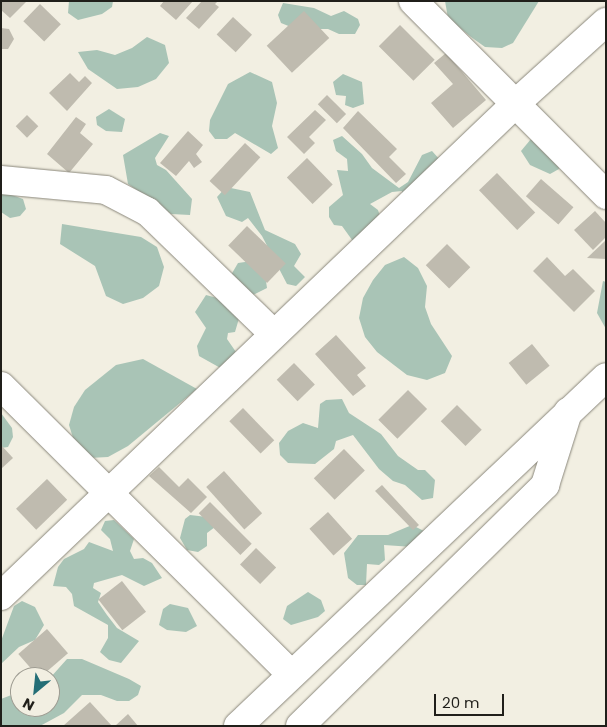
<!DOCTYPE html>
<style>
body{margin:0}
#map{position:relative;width:607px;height:727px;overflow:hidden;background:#f2efe2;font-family:Poppins,sans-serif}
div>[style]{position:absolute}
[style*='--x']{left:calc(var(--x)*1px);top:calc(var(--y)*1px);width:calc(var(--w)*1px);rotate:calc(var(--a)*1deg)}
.green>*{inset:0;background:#a9c4b6}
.building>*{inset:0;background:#bfbbaf;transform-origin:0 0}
.roads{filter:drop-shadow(0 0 1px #8a877b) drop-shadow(0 0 1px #8a877b)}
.minor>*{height:28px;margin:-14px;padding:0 14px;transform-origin:14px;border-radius:14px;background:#fff}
span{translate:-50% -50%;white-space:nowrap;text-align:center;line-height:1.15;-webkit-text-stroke:4px #f2efe2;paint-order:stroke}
.frame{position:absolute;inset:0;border:2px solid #201f1a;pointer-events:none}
.north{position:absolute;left:10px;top:667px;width:50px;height:50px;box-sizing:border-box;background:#f2efe2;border:1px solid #9e9c92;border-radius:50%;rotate:208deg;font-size:14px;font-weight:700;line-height:20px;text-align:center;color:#201f1a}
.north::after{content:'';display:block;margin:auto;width:18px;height:22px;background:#246e76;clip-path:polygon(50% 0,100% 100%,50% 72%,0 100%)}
.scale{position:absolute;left:434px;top:694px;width:70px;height:22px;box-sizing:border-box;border:2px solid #201f1a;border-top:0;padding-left:6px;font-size:15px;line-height:18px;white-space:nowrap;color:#201f1a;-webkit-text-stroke:4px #f2efe2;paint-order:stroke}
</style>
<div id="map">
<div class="green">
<i style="clip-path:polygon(69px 1px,113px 1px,112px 7px,102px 14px,78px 20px,68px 13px)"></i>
<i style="clip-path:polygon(445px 1px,539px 1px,513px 43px,502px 48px,485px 47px,471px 37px,448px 18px)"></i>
<i style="clip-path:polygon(283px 3px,314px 8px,331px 16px,344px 11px,358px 19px,360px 25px,355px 34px,339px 34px,328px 29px,296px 29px,281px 23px,278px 15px)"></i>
<i style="clip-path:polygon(147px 37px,165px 45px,169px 63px,156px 79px,138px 87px,117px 89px,88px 69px,78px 52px,97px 50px,115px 55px,132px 48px)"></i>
<i style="clip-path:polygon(250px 72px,272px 82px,277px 103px,272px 126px,278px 148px,271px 154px,235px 133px,227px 139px,215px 139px,209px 131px,210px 120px,228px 84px)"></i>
<i style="clip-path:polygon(343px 74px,362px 82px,364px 104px,353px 108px,345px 105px,346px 96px,336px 95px,333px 82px)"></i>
<i style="clip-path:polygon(109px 109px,125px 119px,122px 132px,106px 131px,97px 125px,96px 117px)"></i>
<i style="clip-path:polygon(160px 133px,169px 136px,155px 158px,157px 165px,166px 170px,192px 199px,190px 215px,171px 214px,128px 184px,123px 155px)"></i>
<i style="clip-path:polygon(342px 136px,362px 154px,372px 168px,399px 188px,408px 182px,422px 155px,432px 151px,441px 161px,402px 201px,402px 191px,392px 192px,370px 204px,378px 210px,380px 216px,355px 244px,342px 226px,334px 225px,329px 217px,329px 207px,343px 195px,337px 170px,348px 171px,347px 159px,336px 151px,333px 140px)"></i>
<i style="clip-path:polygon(531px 139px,558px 159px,559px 169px,550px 174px,530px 165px,521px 151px)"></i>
<i style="clip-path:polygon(226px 187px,250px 192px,265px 230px,295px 244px,301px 254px,294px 266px,305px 277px,296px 286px,287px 284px,262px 236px,248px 218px,242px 222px,226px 216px,217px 197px)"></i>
<i style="clip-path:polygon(1px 191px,23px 199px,26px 209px,20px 216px,10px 218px,1px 212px)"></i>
<i style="clip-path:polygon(62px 224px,141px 237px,157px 247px,164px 267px,159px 286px,143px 298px,123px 304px,106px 296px,95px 266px,60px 244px)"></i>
<i style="clip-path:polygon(404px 257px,418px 268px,427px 286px,425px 307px,431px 324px,452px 356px,445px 373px,427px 380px,407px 375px,377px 352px,365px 337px,359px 318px,363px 298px,373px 280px,385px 265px)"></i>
<i style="clip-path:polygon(252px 261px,265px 275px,267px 288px,251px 296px,231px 275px,238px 263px)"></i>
<i style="clip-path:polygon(603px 281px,606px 282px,606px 329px,597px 313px)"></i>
<i style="clip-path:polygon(206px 295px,221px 299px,240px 315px,235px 332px,228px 333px,227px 339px,236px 352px,224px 370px,199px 356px,197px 346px,206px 328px,195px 312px)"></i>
<i style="clip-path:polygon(143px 359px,197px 389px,128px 446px,108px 457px,89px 458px,75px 444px,69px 425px,74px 407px,85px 390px,116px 365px)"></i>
<i style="clip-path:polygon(342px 399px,349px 413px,381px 434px,398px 456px,418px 470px,425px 470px,435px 480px,433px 498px,422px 500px,405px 485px,393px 481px,379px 469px,353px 435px,336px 441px,334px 449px,315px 464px,288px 463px,280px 455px,279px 443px,288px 431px,303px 423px,318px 428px,320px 404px,326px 400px)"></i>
<i style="clip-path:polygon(1px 413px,12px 428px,13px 437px,8px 447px,1px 448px)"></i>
<i style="clip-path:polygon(190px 515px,207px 517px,215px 527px,207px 533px,207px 546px,198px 552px,187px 550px,180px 538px,185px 519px)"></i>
<i style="clip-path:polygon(114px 520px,134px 539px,130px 551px,134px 559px,143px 558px,152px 563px,162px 578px,144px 586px,122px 575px,94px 583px,93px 588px,101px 593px,98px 602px,107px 615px,117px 628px,139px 641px,121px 663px,109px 660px,100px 652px,108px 638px,108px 625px,74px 606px,72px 594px,66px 587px,53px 586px,58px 567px,64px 559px,84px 549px,89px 542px,113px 551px,110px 539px,101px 530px,105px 521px)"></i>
<i style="clip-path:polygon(412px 525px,424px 531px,413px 547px,384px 545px,385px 560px,379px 565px,367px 564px,366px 585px,357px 585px,348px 578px,344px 553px,358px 535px,388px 535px)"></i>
<i style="clip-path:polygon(308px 592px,321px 600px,325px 611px,318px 617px,291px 625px,283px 619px,287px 606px)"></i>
<i style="clip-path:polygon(22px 601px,35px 607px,44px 625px,35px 640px,19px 647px,1px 664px,1px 641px,14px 606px)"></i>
<i style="clip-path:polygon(170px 604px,188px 608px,197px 626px,186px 632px,167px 630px,159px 625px,163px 609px)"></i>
<i style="clip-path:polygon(67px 659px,82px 659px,129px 679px,141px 686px,138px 695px,129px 701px,117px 701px,101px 695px,82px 695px,64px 713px,40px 726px,1px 726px,1px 699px,14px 694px,20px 696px,20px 707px,50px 707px,50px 678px)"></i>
</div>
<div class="building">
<i style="clip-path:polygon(1px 1px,27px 1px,10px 18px,1px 10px)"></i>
<i style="clip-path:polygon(164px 1px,193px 1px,176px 20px,160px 6px)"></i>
<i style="clip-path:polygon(202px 1px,218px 1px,215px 4px,219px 7px,199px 29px,186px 18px)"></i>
<i style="left:40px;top:4px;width:29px;height:24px;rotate:44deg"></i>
<i style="left:304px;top:11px;width:37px;height:51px;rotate:47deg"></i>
<i style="left:233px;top:17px;width:26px;height:24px;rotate:43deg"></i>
<i style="left:400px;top:25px;width:49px;height:30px;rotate:45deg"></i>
<i style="clip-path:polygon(1px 28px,9px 29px,14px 39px,8px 49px,1px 49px)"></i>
<i style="clip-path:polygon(446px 53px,486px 100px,453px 128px,431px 103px,453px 84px,434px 63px)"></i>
<i style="clip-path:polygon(70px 73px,79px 82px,85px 76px,92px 83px,67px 111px,49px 93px)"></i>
<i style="left:327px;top:95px;width:27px;height:13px;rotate:45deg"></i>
<i style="clip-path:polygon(315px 110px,326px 120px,309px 137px,315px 143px,304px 154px,287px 137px)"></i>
<i style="clip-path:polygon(358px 111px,397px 149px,389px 157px,406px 174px,396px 183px,343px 128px)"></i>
<i style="left:27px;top:115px;width:16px;height:16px;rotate:45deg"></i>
<i style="clip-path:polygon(76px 117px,86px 124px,80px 133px,93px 144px,69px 173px,47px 154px)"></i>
<i style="clip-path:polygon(188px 131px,203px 145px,196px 154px,202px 162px,194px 168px,189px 161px,176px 176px,160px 163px)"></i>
<i style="left:245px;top:143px;width:21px;height:52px;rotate:43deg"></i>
<i style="left:307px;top:158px;width:37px;height:28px;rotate:46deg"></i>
<i style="left:497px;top:173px;width:55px;height:25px;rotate:46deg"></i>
<i style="left:541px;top:179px;width:43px;height:23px;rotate:41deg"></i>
<i style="clip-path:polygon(595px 211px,606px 223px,606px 237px,593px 250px,574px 230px)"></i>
<i style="left:247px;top:226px;width:54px;height:27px;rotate:44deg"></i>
<i style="clip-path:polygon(606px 240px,606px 259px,587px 258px)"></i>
<i style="left:447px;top:244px;width:33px;height:30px;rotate:45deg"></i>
<i style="clip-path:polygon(547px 257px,565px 276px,573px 269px,595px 291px,574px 312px,533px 271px)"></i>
<i style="clip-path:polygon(336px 335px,366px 368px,357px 375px,366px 386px,353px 396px,315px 354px)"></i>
<i style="left:532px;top:344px;width:28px;height:30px;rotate:51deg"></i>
<i style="left:294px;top:363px;width:30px;height:24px;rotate:46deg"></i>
<i style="left:408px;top:390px;width:27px;height:42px;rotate:45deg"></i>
<i style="left:457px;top:405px;width:35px;height:23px;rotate:45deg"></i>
<i style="left:243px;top:408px;width:45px;height:19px;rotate:46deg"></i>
<i style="clip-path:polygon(1px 445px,13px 458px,1px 469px)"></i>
<i style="left:344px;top:449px;width:30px;height:42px;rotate:46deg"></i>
<i style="clip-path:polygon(159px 467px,179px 487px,188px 478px,207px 497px,191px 513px,149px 476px)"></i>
<i style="left:224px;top:471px;width:57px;height:24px;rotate:48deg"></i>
<i style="left:47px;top:479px;width:29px;height:43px;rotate:46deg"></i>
<i style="clip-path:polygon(382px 485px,419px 525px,413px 530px,375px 491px)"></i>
<i style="left:210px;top:502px;width:59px;height:16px;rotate:45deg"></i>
<i style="left:328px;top:512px;width:36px;height:25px;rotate:48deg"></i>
<i style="left:256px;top:548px;width:28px;height:23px;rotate:44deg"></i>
<i style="left:122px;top:581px;width:39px;height:30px;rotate:52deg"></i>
<i style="left:47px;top:629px;width:32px;height:38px;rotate:49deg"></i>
<i style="clip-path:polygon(90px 702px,112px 726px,63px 726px)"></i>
<i style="clip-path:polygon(128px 714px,138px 726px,115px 726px)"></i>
</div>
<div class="roads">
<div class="minor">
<i style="--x:413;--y:1;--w:274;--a:45.1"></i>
<i style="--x:1;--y:180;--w:105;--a:5.4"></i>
<i style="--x:106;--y:190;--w:47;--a:27.6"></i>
<i style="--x:148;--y:212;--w:174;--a:44.1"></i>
<i style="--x:1;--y:386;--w:409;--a:44.8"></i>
<i style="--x:1;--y:596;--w:710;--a:-43.74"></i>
<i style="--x:514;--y:105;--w:124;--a:-42.1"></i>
<i style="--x:238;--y:726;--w:507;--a:-43.48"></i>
<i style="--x:300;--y:726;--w:344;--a:-44.5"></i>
<i style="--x:545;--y:485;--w:77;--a:-72.5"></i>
</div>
</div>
<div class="frame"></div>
<div class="north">N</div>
<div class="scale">20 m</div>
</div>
